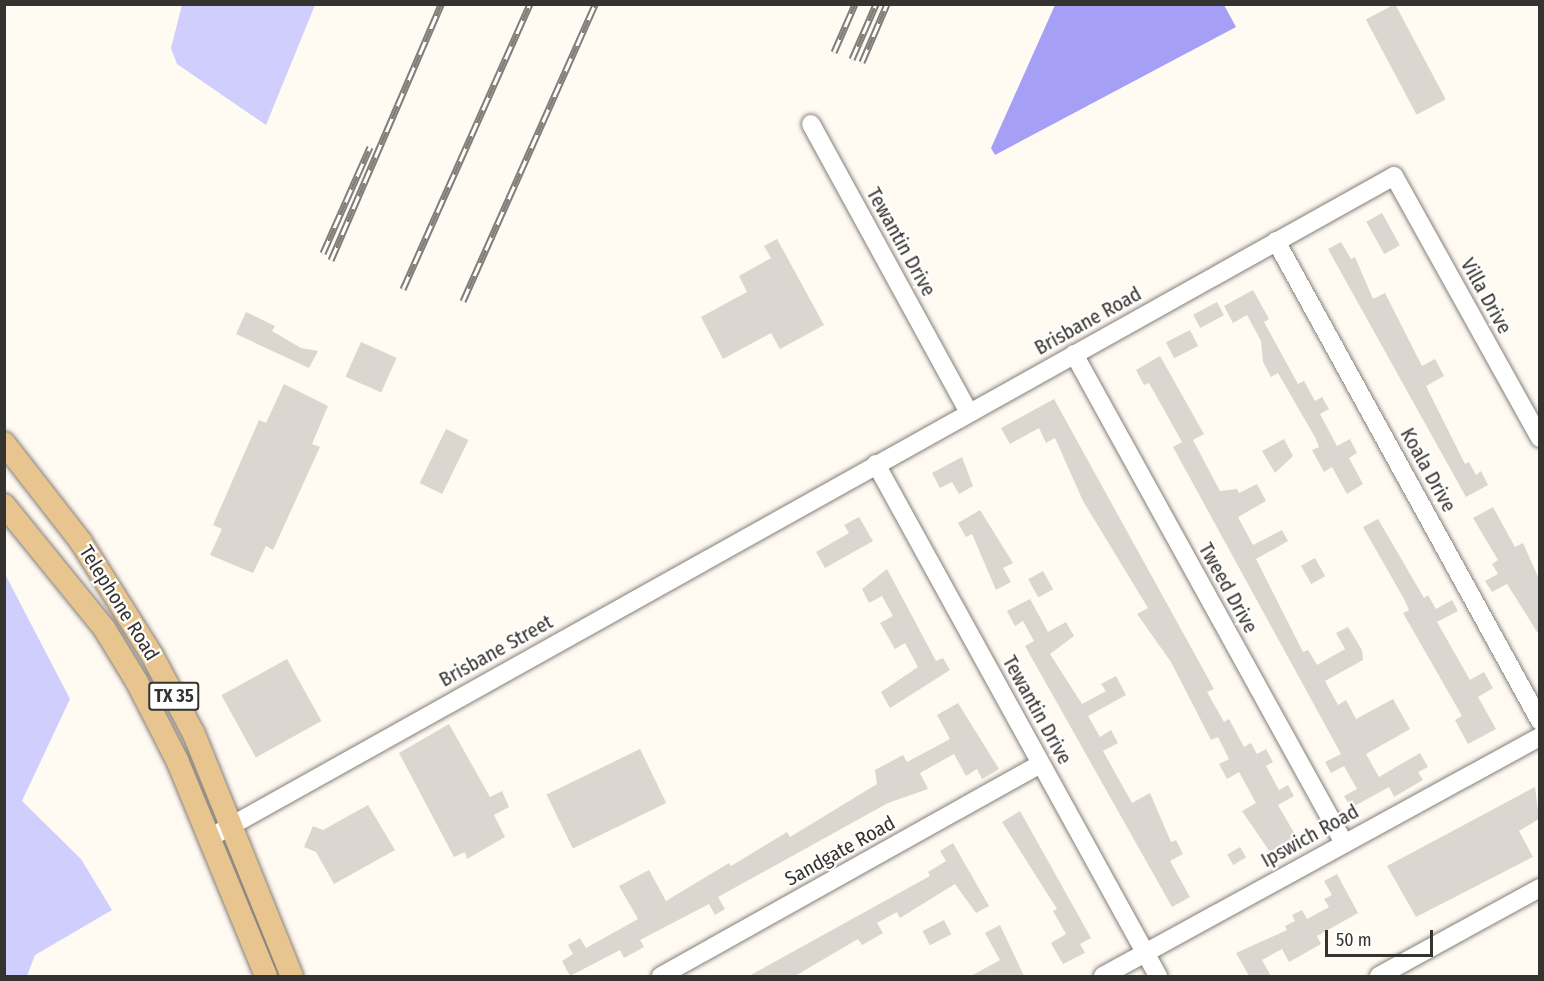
<!DOCTYPE html>
<style>
body{margin:0}
#map{position:relative;width:1544px;height:981px;overflow:hidden;background:#fffaf2;font-family:"Fira Sans Condensed",sans-serif}
div>[style]{position:absolute}
[style*='--x']{left:calc(var(--x)*1px);top:calc(var(--y)*1px);width:calc(var(--w)*1px);rotate:calc(var(--a)*1deg)}
.green>*{inset:0;background:#cfcefc}
.water>*{inset:0;background:#a59ff5}
.building>*{inset:0;background:#dbd6cf;transform-origin:0 0}
.roads{filter:drop-shadow(0 0 2px #847f79) drop-shadow(0 0 2px #847f79)}
.minor>*{height:18px;margin:-9px;padding:0 9px;transform-origin:9px;border-radius:9px;background:#fff}
.major>*{height:22px;margin:-11px;padding:0 11px;transform-origin:11px;border-radius:11px;background:#e8c58f}
.rail>*{height:7px;margin-top:-3.5px;transform-origin:0;background:repeating-linear-gradient(90deg,#fff 0 14px,#827f7a 0 28px);box-sizing:border-box;border-block:2px solid #827f7a}
span{translate:-50% -50%;white-space:nowrap;text-align:center;line-height:1.15;-webkit-text-stroke:4.5px #fff;paint-order:stroke}
.shield-label span{padding:2px 4px;background:#fff;border:2px solid;border-radius:4px;-webkit-text-stroke-width:0}
.shield-label{font-size:18px;color:#353330;font-weight:700}
.street-label{font-size:20px;color:#353330}
.frame{position:absolute;inset:0;border:6px solid #353330;pointer-events:none}
.scale{position:absolute;left:1325px;top:930px;width:108px;height:27px;box-sizing:border-box;border:3px solid #353330;border-top:0;padding-left:8px;font-size:18px;line-height:21px;white-space:nowrap;color:#353330;-webkit-text-stroke:4px #fff;paint-order:stroke}
</style>
<div id="map">
<div class="green">
<i style="clip-path:polygon(182px 5px,315px 5px,266px 125px,177px 64px,171px 48px)"></i>
<i style="clip-path:polygon(5px 574px,70px 699px,22px 801px,81px 859px,112px 910px,35px 955px,27px 976px,5px 976px)"></i>
</div>
<div class="water">
<i style="clip-path:polygon(1055px 5px,1224px 5px,1236px 27px,995px 155px,991px 148px)"></i>
</div>
<div class="building">
<i style="left:1395px;top:4px;width:108px;height:33px;rotate:62deg"></i>
<i style="left:1382px;top:213px;width:37px;height:18px;rotate:61deg"></i>
<i style="clip-path:polygon(777px 239px,824px 325px,780px 349px,771px 333px,723px 359px,701px 317px,747px 292px,739px 276px,771px 258px,764px 246px)"></i>
<i style="clip-path:polygon(1341px 242px,1351px 259px,1355px 257px,1373px 299px,1385px 293px,1422px 366px,1435px 359px,1444px 376px,1426px 386px,1465px 464px,1469px 462px,1476px 475px,1481px 471px,1488px 485px,1466px 497px,1328px 249px)"></i>
<i style="clip-path:polygon(1253px 290px,1269px 319px,1264px 322px,1298px 384px,1304px 381px,1315px 401px,1322px 397px,1329px 409px,1320px 414px,1337px 446px,1350px 439px,1357px 453px,1349px 458px,1363px 484px,1347px 494px,1332px 467px,1324px 472px,1312px 450px,1319px 447px,1316px 439px,1278px 373px,1271px 377px,1263px 362px,1261px 341px,1247px 315px,1233px 323px,1224px 306px)"></i>
<i style="left:1217px;top:302px;width:15px;height:27px;rotate:62deg"></i>
<i style="clip-path:polygon(246px 312px,275px 326px,272px 331px,301px 348px,318px 351px,309px 368px,236px 334px)"></i>
<i style="left:1190px;top:330px;width:18px;height:27px;rotate:63deg"></i>
<i style="left:361px;top:342px;width:39px;height:38px;rotate:24deg"></i>
<i style="clip-path:polygon(1160px 356px,1204px 434px,1193px 440px,1220px 491px,1237px 489px,1239px 493px,1257px 484px,1266px 501px,1238px 517px,1253px 545px,1282px 530px,1288px 541px,1256px 559px,1303px 652px,1308px 650px,1317px 665px,1345px 649px,1336px 633px,1348px 627px,1362px 650px,1363px 660px,1325px 681px,1338px 705px,1346px 700px,1356px 719px,1393px 699px,1410px 729px,1366px 754px,1379px 777px,1420px 753px,1428px 767px,1418px 772px,1423px 780px,1394px 797px,1389px 787px,1351px 808px,1344px 796px,1357px 789px,1344px 766px,1331px 773px,1325px 762px,1341px 754px,1173px 447px,1182px 442px,1149px 383px,1144px 385px,1136px 370px)"></i>
<i style="clip-path:polygon(284px 384px,328px 406px,312px 444px,320px 447px,273px 550px,266px 546px,253px 573px,210px 555px,222px 529px,213px 525px,259px 420px,266px 423px)"></i>
<i style="clip-path:polygon(1054px 399px,1214px 689px,1207px 692px,1224px 722px,1229px 719px,1244px 747px,1251px 743px,1257px 754px,1266px 749px,1273px 762px,1266px 766px,1279px 790px,1288px 785px,1294px 796px,1278px 805px,1297px 838px,1270px 852px,1242px 811px,1256px 803px,1239px 772px,1227px 779px,1219px 764px,1229px 759px,1218px 737px,1211px 740px,1171px 662px,1137px 614px,1148px 608px,1083px 501px,1055px 438px,1046px 443px,1039px 428px,1010px 444px,1001px 428px)"></i>
<i style="left:446px;top:429px;width:25px;height:60px;rotate:26deg"></i>
<i style="clip-path:polygon(1284px 439px,1293px 456px,1275px 473px,1262px 451px)"></i>
<i style="clip-path:polygon(962px 457px,973px 486px,959px 494px,952px 482px,940px 488px,932px 473px)"></i>
<i style="clip-path:polygon(1493px 507px,1515px 547px,1523px 543px,1539px 579px,1539px 635px,1507px 584px,1492px 592px,1485px 581px,1498px 574px,1492px 564px,1498px 560px,1473px 518px)"></i>
<i style="clip-path:polygon(980px 510px,1013px 563px,1003px 568px,1011px 582px,996px 590px,972px 534px,966px 537px,958px 523px)"></i>
<i style="clip-path:polygon(859px 517px,873px 541px,825px 568px,816px 552px,849px 533px,844px 525px)"></i>
<i style="clip-path:polygon(1378px 519px,1424px 598px,1428px 595px,1436px 609px,1452px 600px,1458px 611px,1437px 622px,1470px 680px,1484px 672px,1493px 688px,1478px 697px,1496px 729px,1468px 744px,1455px 720px,1462px 716px,1403px 613px,1409px 610px,1404px 599px,1363px 527px)"></i>
<i style="left:1315px;top:558px;width:21px;height:16px;rotate:61deg"></i>
<i style="clip-path:polygon(887px 569px,936px 661px,943px 658px,950px 670px,890px 708px,881px 692px,918px 667px,905px 643px,895px 649px,880px 623px,893px 616px,882px 596px,869px 603px,862px 589px)"></i>
<i style="left:1043px;top:571px;width:21px;height:17px;rotate:61deg"></i>
<i style="clip-path:polygon(1030px 599px,1048px 632px,1066px 622px,1074px 636px,1050px 654px,1082px 704px,1106px 691px,1101px 684px,1116px 676px,1126px 695px,1088px 716px,1100px 737px,1111px 730px,1118px 743px,1103px 751px,1132px 803px,1150px 793px,1171px 842px,1176px 840px,1183px 854px,1170px 861px,1190px 897px,1172px 907px,1025px 646px,1034px 641px,1023px 621px,1015px 626px,1007px 611px)"></i>
<i style="left:287px;top:659px;width:71px;height:75px;rotate:61deg"></i>
<i style="clip-path:polygon(958px 703px,999px 769px,982px 779px,977px 769px,966px 776px,954px 754px,920px 773px,928px 789px,888px 803px,718px 897px,725px 909px,715px 915px,709px 904px,640px 940px,644px 947px,624px 958px,620px 950px,570px 976px,562px 961px,573px 954px,568px 945px,580px 938px,586px 948px,638px 919px,619px 886px,649px 870px,666px 901px,729px 863px,731px 866px,787px 832px,790px 837px,877px 784px,875px 770px,903px 755px,907px 762px,950px 739px,937px 715px)"></i>
<i style="clip-path:polygon(449px 724px,490px 797px,502px 791px,509px 807px,494px 815px,505px 837px,467px 859px,465px 852px,454px 857px,399px 753px)"></i>
<i style="left:640px;top:749px;width:60px;height:104px;rotate:64deg"></i>
<i style="clip-path:polygon(1535px 787px,1539px 819px,1519px 831px,1533px 857px,1416px 917px,1387px 866px)"></i>
<i style="clip-path:polygon(368px 805px,395px 850px,334px 884px,316px 852px,304px 847px,313px 826px,323px 830px)"></i>
<i style="clip-path:polygon(1020px 811px,1091px 938px,1080px 944px,1085px 953px,1063px 964px,1051px 943px,1066px 934px,1053px 911px,1057px 909px,1002px 822px)"></i>
<i style="clip-path:polygon(953px 843px,989px 906px,976px 913px,955px 884px,900px 918px,897px 912px,877px 923px,883px 933px,862px 945px,858px 939px,795px 976px,749px 976px,930px 876px,928px 872px,946px 861px,940px 851px)"></i>
<i style="left:1240px;top:847px;width:12px;height:15px;rotate:59deg"></i>
<i style="clip-path:polygon(1337px 874px,1358px 913px,1317px 936px,1321px 944px,1289px 962px,1282px 949px,1262px 960px,1271px 976px,1249px 976px,1236px 953px,1287px 930px,1285px 926px,1295px 921px,1292px 915px,1302px 910px,1307px 919px,1329px 907px,1324px 899px,1332px 895px,1324px 881px)"></i>
<i style="left:944px;top:920px;width:16px;height:24px;rotate:63deg"></i>
<i style="clip-path:polygon(1000px 925px,1024px 976px,971px 976px,1000px 960px,985px 933px)"></i>
</div>
<div class="roads">
<div class="minor">
<i style="--x:811;--y:124;--w:329;--a:61.3"></i>
<i style="--x:1276;--y:241;--w:548;--a:61.19"></i>
<i style="--x:1074;--y:354;--w:559;--a:61.09"></i>
<i style="--x:876;--y:464;--w:585;--a:61.15"></i>
<i style="--x:211;--y:837;--w:1355;--a:-29.19"></i>
<i style="--x:1394;--y:176;--w:300;--a:60.9"></i>
<i style="--x:661;--y:976;--w:435;--a:-29.2"></i>
<i style="--x:1103;--y:976;--w:498;--a:-28.7"></i>
<i style="--x:1379;--y:976;--w:183;--a:-28.7"></i>
</div>
<div class="major">
<i style="--x:4;--y:443;--w:125;--a:52.1"></i>
<i style="--x:81;--y:542;--w:136;--a:57.9"></i>
<i style="--x:153;--y:657;--w:87;--a:62"></i>
<i style="--x:194;--y:734;--w:261;--a:68"></i>
<i style="--x:4;--y:505;--w:159;--a:50.9"></i>
<i style="--x:104;--y:628;--w:63;--a:58.6"></i>
<i style="--x:137;--y:682;--w:88;--a:62.9"></i>
<i style="--x:177;--y:760;--w:234;--a:67.6"></i>
</div>
</div>
<div class="rail">
<i style="--x:834;--y:52;--w:52;--a:-66.4"></i>
<i style="--x:852;--y:59;--w:60;--a:-66.4"></i>
<i style="--x:862;--y:62;--w:63;--a:-66.7"></i>
<i style="--x:323;--y:253;--w:116;--a:-66.1"></i>
<i style="--x:331;--y:260;--w:279;--a:-66.7"></i>
<i style="--x:403;--y:289;--w:312;--a:-66"></i>
<i style="--x:463;--y:301;--w:325;--a:-66"></i>
</div>
<div class="shield-label">
<span style="left:174px;top:696px">TX 35</span>
</div>
<div class="street-label">
<span style="left:901px;top:242px;rotate:61deg">Tewantin Drive</span>
<span style="left:1486px;top:296px;rotate:61deg">Villa Drive</span>
<span style="left:1088px;top:321px;rotate:-29deg">Brisbane Road</span>
<span style="left:1428px;top:470px;rotate:61deg">Koala Drive</span>
<span style="left:1228px;top:588px;rotate:61deg">Tweed Drive</span>
<span style="left:119px;top:603px;rotate:58deg">Telephone Road</span>
<span style="left:496px;top:651px;rotate:-29deg">Brisbane Street</span>
<span style="left:1037px;top:710px;rotate:61deg">Tewantin Drive</span>
<span style="left:1310px;top:836px;rotate:-29deg">Ipswich Road</span>
<span style="left:840px;top:851px;rotate:-29deg">Sandgate Road</span>
</div>
<div class="frame"></div>
<div class="scale">50 m</div>
</div>
